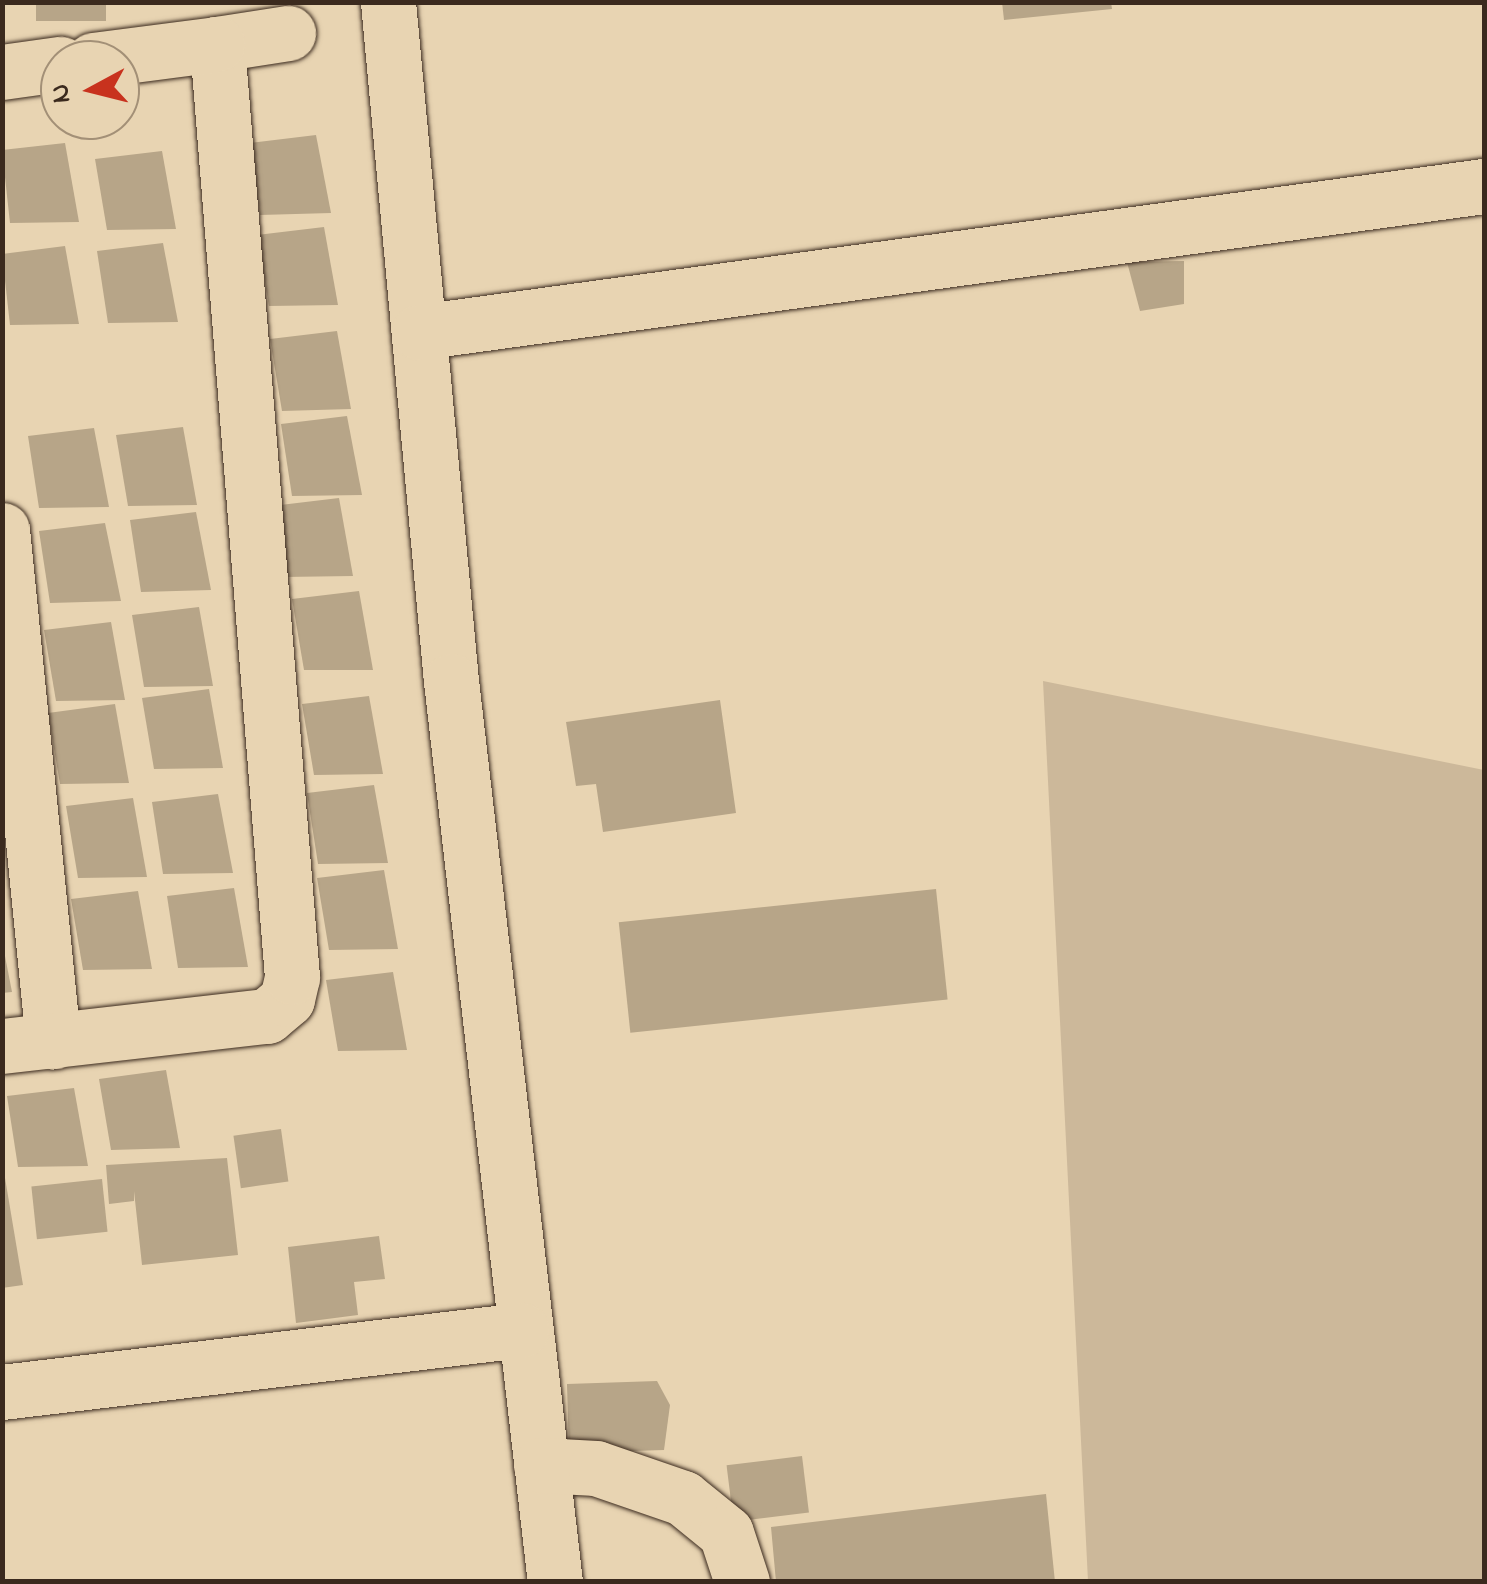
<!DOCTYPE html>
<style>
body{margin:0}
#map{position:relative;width:1487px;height:1584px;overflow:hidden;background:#e8d4b2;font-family:"Indie Flower",sans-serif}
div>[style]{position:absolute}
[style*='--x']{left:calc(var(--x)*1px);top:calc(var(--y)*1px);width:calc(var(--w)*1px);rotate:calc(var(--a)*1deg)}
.green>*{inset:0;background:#ccb89a}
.building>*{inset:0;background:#b7a588;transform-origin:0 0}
.roads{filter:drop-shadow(0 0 2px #3b2a1e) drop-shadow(0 0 2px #3b2a1e)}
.minor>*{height:55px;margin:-27.5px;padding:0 27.5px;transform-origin:27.5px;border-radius:27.5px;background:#e8d4b2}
span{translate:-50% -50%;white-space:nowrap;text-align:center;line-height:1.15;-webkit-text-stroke:8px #e8d4b2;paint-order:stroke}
.frame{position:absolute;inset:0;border:5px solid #3b2a1e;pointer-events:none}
.north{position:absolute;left:40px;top:40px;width:100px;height:100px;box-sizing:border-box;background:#e8d4b2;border:2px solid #a39077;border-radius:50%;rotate:263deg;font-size:28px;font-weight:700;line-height:40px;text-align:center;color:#3b2a1e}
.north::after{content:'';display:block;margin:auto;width:35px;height:45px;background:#c8321e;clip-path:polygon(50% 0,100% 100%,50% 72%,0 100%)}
</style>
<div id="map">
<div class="green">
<i style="clip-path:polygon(1043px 681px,1484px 770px,1484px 1581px,1088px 1581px)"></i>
</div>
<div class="building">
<i style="left:36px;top:2px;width:70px;height:19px"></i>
<i style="clip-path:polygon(1002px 2px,1111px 2px,1112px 9px,1004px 20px)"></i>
<i style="clip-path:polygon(316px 135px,331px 213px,260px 215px,249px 143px)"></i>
<i style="clip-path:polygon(65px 143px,79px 222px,10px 223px,2px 150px)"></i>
<i style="clip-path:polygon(162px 151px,176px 229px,107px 230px,95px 159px)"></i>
<i style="clip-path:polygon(324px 227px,338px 305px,269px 306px,257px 235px)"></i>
<i style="clip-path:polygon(163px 243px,178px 322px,108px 323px,97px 251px)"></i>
<i style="clip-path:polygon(65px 246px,79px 324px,10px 325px,2px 254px)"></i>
<i style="clip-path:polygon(1184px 261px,1184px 304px,1140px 311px,1127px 262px)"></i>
<i style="clip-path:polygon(337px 331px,351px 409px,282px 411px,270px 339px)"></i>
<i style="clip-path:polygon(347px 416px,362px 495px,292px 496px,281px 424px)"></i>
<i style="clip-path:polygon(183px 427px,197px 505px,128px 506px,116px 435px)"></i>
<i style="clip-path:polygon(94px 428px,109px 507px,39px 508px,28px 436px)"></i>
<i style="clip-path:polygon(339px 498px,353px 576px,283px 577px,272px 506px)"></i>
<i style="clip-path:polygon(196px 512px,211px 590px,141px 592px,130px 520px)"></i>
<i style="clip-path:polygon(105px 523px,121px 601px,50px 603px,39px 531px)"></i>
<i style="clip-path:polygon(359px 591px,373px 670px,304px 670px,292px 599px)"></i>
<i style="clip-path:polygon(199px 607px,213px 686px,144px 687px,132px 615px)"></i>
<i style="clip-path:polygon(111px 622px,125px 700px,56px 701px,44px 630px)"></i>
<i style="clip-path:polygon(209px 689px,223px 768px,154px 769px,142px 698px)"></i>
<i style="clip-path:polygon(369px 696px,383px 774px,314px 775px,302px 704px)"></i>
<i style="clip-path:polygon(720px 700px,736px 813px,603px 832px,596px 784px,576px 786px,566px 722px)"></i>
<i style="clip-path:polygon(115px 704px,129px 783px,60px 784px,48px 713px)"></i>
<i style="clip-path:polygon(374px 785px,388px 863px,318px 864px,307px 793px)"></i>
<i style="clip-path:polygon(218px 794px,233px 873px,163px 874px,152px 802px)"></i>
<i style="clip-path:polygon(133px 798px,147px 877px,78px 878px,66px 806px)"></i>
<i style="clip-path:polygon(384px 870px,398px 949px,329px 950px,317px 878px)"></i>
<i style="clip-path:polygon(234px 888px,248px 967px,178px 968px,167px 896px)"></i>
<i style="left:936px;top:889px;width:111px;height:319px;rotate:84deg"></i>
<i style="clip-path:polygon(138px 891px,152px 969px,83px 970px,71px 899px)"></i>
<i style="clip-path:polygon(2px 951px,4px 951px,12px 992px,2px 993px)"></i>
<i style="clip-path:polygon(393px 972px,407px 1050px,338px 1051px,326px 980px)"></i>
<i style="clip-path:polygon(166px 1070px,180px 1148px,111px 1150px,99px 1079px)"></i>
<i style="clip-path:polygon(74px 1088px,88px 1166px,18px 1167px,7px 1096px)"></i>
<i style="left:281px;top:1129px;width:53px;height:48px;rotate:82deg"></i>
<i style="clip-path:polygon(227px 1158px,238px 1255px,142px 1265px,134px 1191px,134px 1201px,109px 1204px,106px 1165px)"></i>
<i style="clip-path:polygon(2px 1160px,23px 1285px,2px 1288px)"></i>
<i style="left:102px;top:1179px;width:53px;height:71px;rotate:84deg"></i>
<i style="clip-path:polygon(379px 1236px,385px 1279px,354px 1282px,358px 1315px,296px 1323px,288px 1247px)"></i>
<i style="clip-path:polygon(657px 1381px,670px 1405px,664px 1450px,569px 1453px,567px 1384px)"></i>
<i style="left:802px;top:1456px;width:57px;height:76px;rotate:83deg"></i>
<i style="clip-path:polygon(1046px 1494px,1055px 1582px,776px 1582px,771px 1527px)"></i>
</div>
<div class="roads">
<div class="minor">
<i style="--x:388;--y:2;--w:682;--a:84.7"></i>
<i style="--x:451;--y:681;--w:907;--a:83.42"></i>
<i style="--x:217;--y:44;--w:72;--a:-8.8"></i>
<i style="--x:2;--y:72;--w:59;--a:-7.9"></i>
<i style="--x:419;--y:332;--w:1075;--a:-7.81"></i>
<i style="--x:2;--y:530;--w:514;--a:84.3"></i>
<i style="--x:2;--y:1046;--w:267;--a:-6.5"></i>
<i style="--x:267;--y:1016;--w:26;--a:-40"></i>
<i style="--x:287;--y:999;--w:23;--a:-77"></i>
<i style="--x:292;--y:977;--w:936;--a:-94.6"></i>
<i style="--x:217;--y:44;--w:125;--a:172.6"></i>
<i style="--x:2;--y:1392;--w:523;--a:-6.81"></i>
<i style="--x:541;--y:1465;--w:55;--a:3.1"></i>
<i style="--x:596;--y:1468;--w:92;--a:19"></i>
<i style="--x:683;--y:1498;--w:55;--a:39.1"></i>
<i style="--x:726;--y:1533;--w:52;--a:71.9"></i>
</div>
</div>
<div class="frame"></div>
<div class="north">N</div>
</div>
